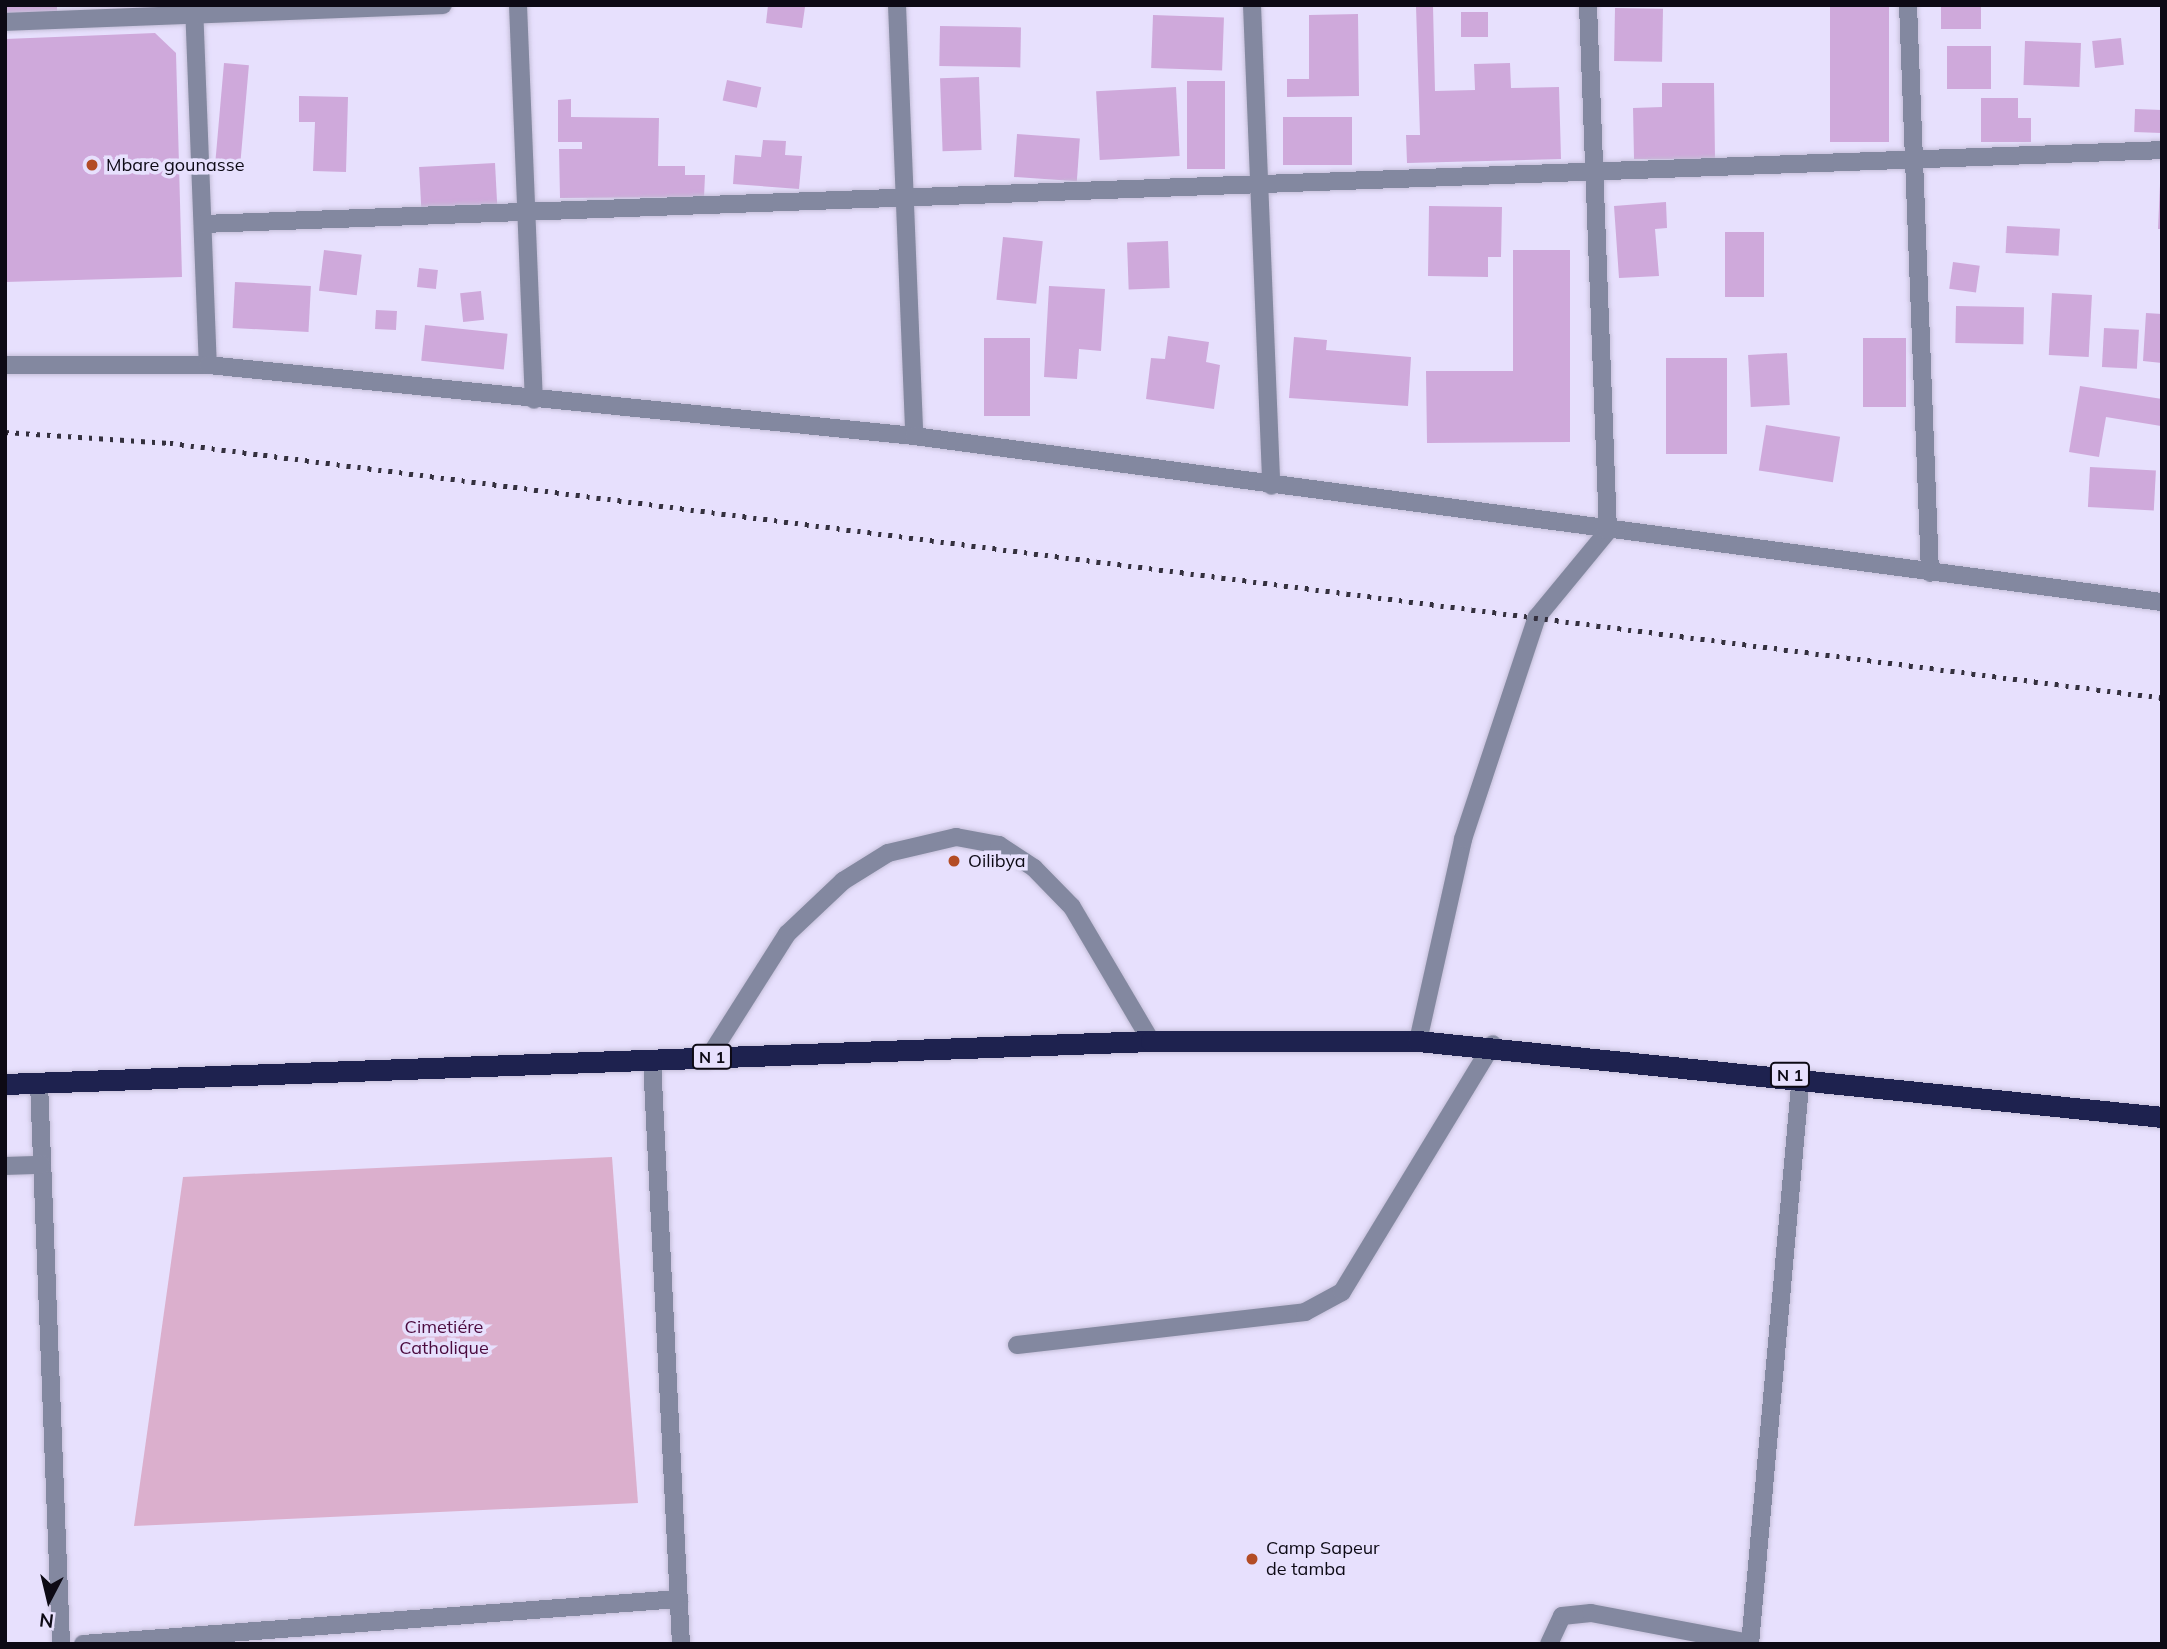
<!DOCTYPE html>
<meta charset="utf-8">
<style>
body{margin:0}
#map{position:relative;width:2167px;height:1649px;overflow:hidden;background:#e7e0fd;font-family:Mulish,sans-serif}
div>[style]{position:absolute}
[style*='--x']{left:calc(var(--x)*1px);top:calc(var(--y)*1px);width:calc(var(--w)*1px);rotate:calc(var(--a)*1deg)}
.green>*{inset:0;background:#dbafcd}
.building>*{inset:0;background:#cfa9db;transform-origin:0 0}
.roads{filter:drop-shadow(0 0 2px #c4bed8) drop-shadow(0 0 2px #c4bed8)}
.minor>*{height:18px;margin:-9px;padding:0 9px;transform-origin:9px;border-radius:9px;background:#8388a0}
.highway>*{height:21px;margin:-10.5px;padding:0 10.5px;transform-origin:10.5px;border-radius:10.5px;background:#1e224f}
.rail>*{height:5px;margin-top:-2.5px;transform-origin:0;background:repeating-linear-gradient(90deg,#34303e 0 3.5px,transparent 0 10.5px)}
.dots>*{width:19px;height:19px;translate:-50% -50%;box-sizing:border-box;border:4px solid #e7e0fd;border-radius:50%}
span{translate:-50% -50%;white-space:nowrap;text-align:center;line-height:1.15;-webkit-text-stroke:7px #e7e0fd;paint-order:stroke}
.shield-label span{padding:2px 5px;background:#e7e0fd;border:2px solid;border-radius:5px;-webkit-text-stroke-width:0}
.shield-label{font-size:16px;color:#0d0a15;font-weight:700}
.poi-label{font-size:18px;color:#0d0a15}
.left{translate:0 -50%;text-align:left}
.park-label{font-size:18px;color:#4b0a3e}
.frame{position:absolute;inset:0;border:7px solid #0d0a15;pointer-events:none}
.north{position:absolute;left:14px;top:1565px;width:70px;height:70px;-webkit-text-stroke:5px #e7e0fd;paint-order:stroke;rotate:187deg;font-size:19px;font-weight:700;line-height:28px;text-align:center;color:#0d0a15}
.north::after{content:'';display:block;margin:auto;width:24px;height:32px;background:#0d0a15;clip-path:polygon(50% 0,100% 100%,50% 72%,0 100%)}
</style>
<div id="map">
<div class="green">
<i style="clip-path:polygon(612px 1157px,638px 1503px,134px 1526px,183px 1177px)"></i>
</div>
<div class="building">
<i style="clip-path:polygon(5px 5px,57px 5px,57px 14px,5px 16px)"></i>
<i style="clip-path:polygon(768px 5px,805px 7px,802px 28px,766px 23px)"></i>
<i style="left:1830px;top:5px;width:59px;height:137px"></i>
<i style="left:1941px;top:5px;width:40px;height:24px"></i>
<i style="clip-path:polygon(1416px 6px,1433px 6px,1435px 91px,1475px 90px,1474px 64px,1510px 63px,1511px 88px,1559px 87px,1561px 159px,1407px 163px,1406px 135px,1420px 135px)"></i>
<i style="left:1615px;top:8px;width:48px;height:53px;rotate:1deg"></i>
<i style="left:1461px;top:12px;width:27px;height:25px"></i>
<i style="clip-path:polygon(1358px 14px,1359px 96px,1287px 97px,1287px 79px,1309px 79px,1309px 15px)"></i>
<i style="left:1153px;top:15px;width:71px;height:53px;rotate:2deg"></i>
<i style="left:940px;top:26px;width:81px;height:40px;rotate:1deg"></i>
<i style="clip-path:polygon(155px 33px,176px 53px,182px 277px,5px 282px,5px 39px)"></i>
<i style="left:2121px;top:38px;width:27px;height:29px;rotate:84deg"></i>
<i style="left:2025px;top:41px;width:56px;height:44px;rotate:2deg"></i>
<i style="left:1947px;top:46px;width:44px;height:43px"></i>
<i style="left:224px;top:63px;width:25px;height:104px;rotate:5deg"></i>
<i style="left:979px;top:77px;width:73px;height:39px;rotate:88deg"></i>
<i style="left:727px;top:80px;width:35px;height:21px;rotate:12deg"></i>
<i style="left:1187px;top:81px;width:38px;height:88px"></i>
<i style="clip-path:polygon(1662px 83px,1714px 83px,1715px 159px,1634px 159px,1633px 108px,1662px 107px)"></i>
<i style="left:1176px;top:87px;width:69px;height:80px;rotate:87deg"></i>
<i style="clip-path:polygon(299px 96px,348px 97px,346px 172px,313px 171px,315px 122px,299px 122px)"></i>
<i style="clip-path:polygon(1981px 98px,2018px 98px,2018px 118px,2031px 118px,2031px 142px,1981px 142px)"></i>
<i style="clip-path:polygon(571px 99px,571px 117px,659px 118px,658px 166px,685px 166px,685px 175px,705px 175px,704px 197px,560px 198px,559px 149px,582px 149px,582px 142px,558px 142px,558px 100px)"></i>
<i style="left:2135px;top:109px;width:27px;height:23px;rotate:2deg"></i>
<i style="left:1352px;top:117px;width:48px;height:69px;rotate:90deg"></i>
<i style="left:1017px;top:134px;width:63px;height:43px;rotate:4deg"></i>
<i style="clip-path:polygon(763px 140px,786px 141px,785px 155px,802px 156px,799px 189px,733px 184px,735px 155px,761px 157px)"></i>
<i style="left:495px;top:163px;width:43px;height:76px;rotate:87deg"></i>
<i style="clip-path:polygon(2160px 184px,2162px 185px,2162px 229px,2158px 229px)"></i>
<i style="clip-path:polygon(1666px 202px,1667px 228px,1655px 229px,1659px 276px,1619px 278px,1614px 206px)"></i>
<i style="clip-path:polygon(1429px 206px,1502px 207px,1501px 257px,1488px 257px,1488px 277px,1428px 276px)"></i>
<i style="left:2007px;top:226px;width:53px;height:27px;rotate:3deg"></i>
<i style="left:1725px;top:232px;width:39px;height:65px"></i>
<i style="left:1003px;top:237px;width:40px;height:63px;rotate:6deg"></i>
<i style="left:1168px;top:241px;width:47px;height:41px;rotate:88deg"></i>
<i style="left:324px;top:250px;width:38px;height:41px;rotate:7deg"></i>
<i style="clip-path:polygon(1513px 250px,1570px 250px,1570px 442px,1427px 443px,1426px 371px,1513px 371px)"></i>
<i style="left:1953px;top:262px;width:27px;height:27px;rotate:8deg"></i>
<i style="left:419px;top:268px;width:19px;height:19px;rotate:6deg"></i>
<i style="left:235px;top:282px;width:76px;height:46px;rotate:3deg"></i>
<i style="clip-path:polygon(1049px 286px,1105px 289px,1101px 351px,1079px 349px,1077px 379px,1044px 377px)"></i>
<i style="left:481px;top:291px;width:29px;height:21px;rotate:84deg"></i>
<i style="left:2052px;top:293px;width:40px;height:62px;rotate:3deg"></i>
<i style="left:1956px;top:306px;width:68px;height:37px;rotate:1deg"></i>
<i style="left:376px;top:310px;width:21px;height:19px;rotate:3deg"></i>
<i style="clip-path:polygon(2146px 313px,2162px 314px,2162px 363px,2143px 361px)"></i>
<i style="left:425px;top:325px;width:83px;height:36px;rotate:6deg"></i>
<i style="left:2104px;top:328px;width:35px;height:39px;rotate:3deg"></i>
<i style="clip-path:polygon(1168px 336px,1209px 342px,1206px 362px,1220px 365px,1214px 409px,1146px 399px,1151px 358px,1165px 359px)"></i>
<i style="clip-path:polygon(1294px 337px,1327px 340px,1326px 350px,1411px 357px,1408px 406px,1289px 398px)"></i>
<i style="left:984px;top:338px;width:46px;height:78px"></i>
<i style="left:1863px;top:338px;width:43px;height:69px"></i>
<i style="left:1787px;top:353px;width:52px;height:39px;rotate:87deg"></i>
<i style="left:1666px;top:358px;width:61px;height:96px"></i>
<i style="clip-path:polygon(2080px 386px,2162px 399px,2161px 426px,2106px 417px,2099px 457px,2069px 452px)"></i>
<i style="left:1766px;top:425px;width:75px;height:46px;rotate:9deg"></i>
<i style="left:2090px;top:467px;width:66px;height:40px;rotate:3deg"></i>
</div>
<div class="roads">
<div class="minor">
<i style="--x:194;--y:5;--w:360;--a:87.8"></i>
<i style="--x:518;--y:5;--w:395;--a:87.7"></i>
<i style="--x:897;--y:5;--w:431;--a:87.7"></i>
<i style="--x:1252;--y:5;--w:481;--a:87.7"></i>
<i style="--x:1908;--y:5;--w:568;--a:87.78"></i>
<i style="--x:5;--y:22;--w:438;--a:-2.2"></i>
<i style="--x:203;--y:224;--w:1960;--a:-2.16"></i>
<i style="--x:5;--y:365;--w:203;--a:0"></i>
<i style="--x:208;--y:365;--w:710;--a:5.74"></i>
<i style="--x:914;--y:436;--w:1259;--a:7.58"></i>
<i style="--x:1418;--y:1041;--w:207;--a:-77.4"></i>
<i style="--x:1463;--y:839;--w:234;--a:-71.6"></i>
<i style="--x:1537;--y:617;--w:112;--a:-50.5"></i>
<i style="--x:1608;--y:531;--w:526;--a:-92.18"></i>
<i style="--x:709;--y:1057;--w:146;--a:-57.6"></i>
<i style="--x:787;--y:934;--w:77;--a:-43.4"></i>
<i style="--x:843;--y:881;--w:53;--a:-31.9"></i>
<i style="--x:888;--y:853;--w:70;--a:-13.2"></i>
<i style="--x:956;--y:837;--w:44;--a:10.5"></i>
<i style="--x:999;--y:845;--w:42;--a:33.3"></i>
<i style="--x:1034;--y:868;--w:54;--a:45.7"></i>
<i style="--x:1072;--y:907;--w:156;--a:59.5"></i>
<i style="--x:652;--y:1060;--w:585;--a:87.16"></i>
<i style="--x:39;--y:1083;--w:561;--a:87.75"></i>
<i style="--x:5;--y:1166;--w:37;--a:-2"></i>
<i style="--x:1017;--y:1345;--w:290;--a:-6.5"></i>
<i style="--x:1305;--y:1312;--w:42;--a:-28.4"></i>
<i style="--x:1342;--y:1292;--w:290;--a:-58.7"></i>
<i style="--x:83;--y:1644;--w:598;--a:-4.32"></i>
<i style="--x:1549;--y:1644;--w:31;--a:-65"></i>
<i style="--x:1562;--y:1616;--w:29;--a:-6"></i>
<i style="--x:1591;--y:1613;--w:162;--a:10.7"></i>
<i style="--x:1750;--y:1644;--w:571;--a:-84.88"></i>
</div>
<div class="highway">
<i style="--x:5;--y:1084;--w:1147;--a:-2.15"></i>
<i style="--x:1151;--y:1041;--w:267;--a:0"></i>
<i style="--x:1418;--y:1041;--w:748;--a:5.83"></i>
</div>
</div>
<div class="rail">
<i style="--x:5;--y:432;--w:165;--a:3.8"></i>
<i style="--x:170;--y:443;--w:2008;--a:7.29"></i>
</div>
<div class="dots">
<i style="left:92px;top:165px;background:#b34c25"></i>
<i style="left:954px;top:861px;background:#b34c25"></i>
<i style="left:1252px;top:1559px;background:#b34c25"></i>
</div>
<div class="shield-label">
<span style="left:712px;top:1057px">N 1</span>
<span style="left:1790px;top:1075px">N 1</span>
</div>
<div class="poi-label">
<span class="left" style="left:106px;top:165px">Mbare gounasse</span>
<span class="left" style="left:968px;top:861px">Oilibya</span>
<span class="left" style="left:1266px;top:1559px">Camp Sapeur<br>de tamba</span>
</div>
<div class="park-label">
<span style="left:444px;top:1338px">Cimetiére<br>Catholique</span>
</div>
<div class="frame"></div>
<div class="north">N</div>
</div>
